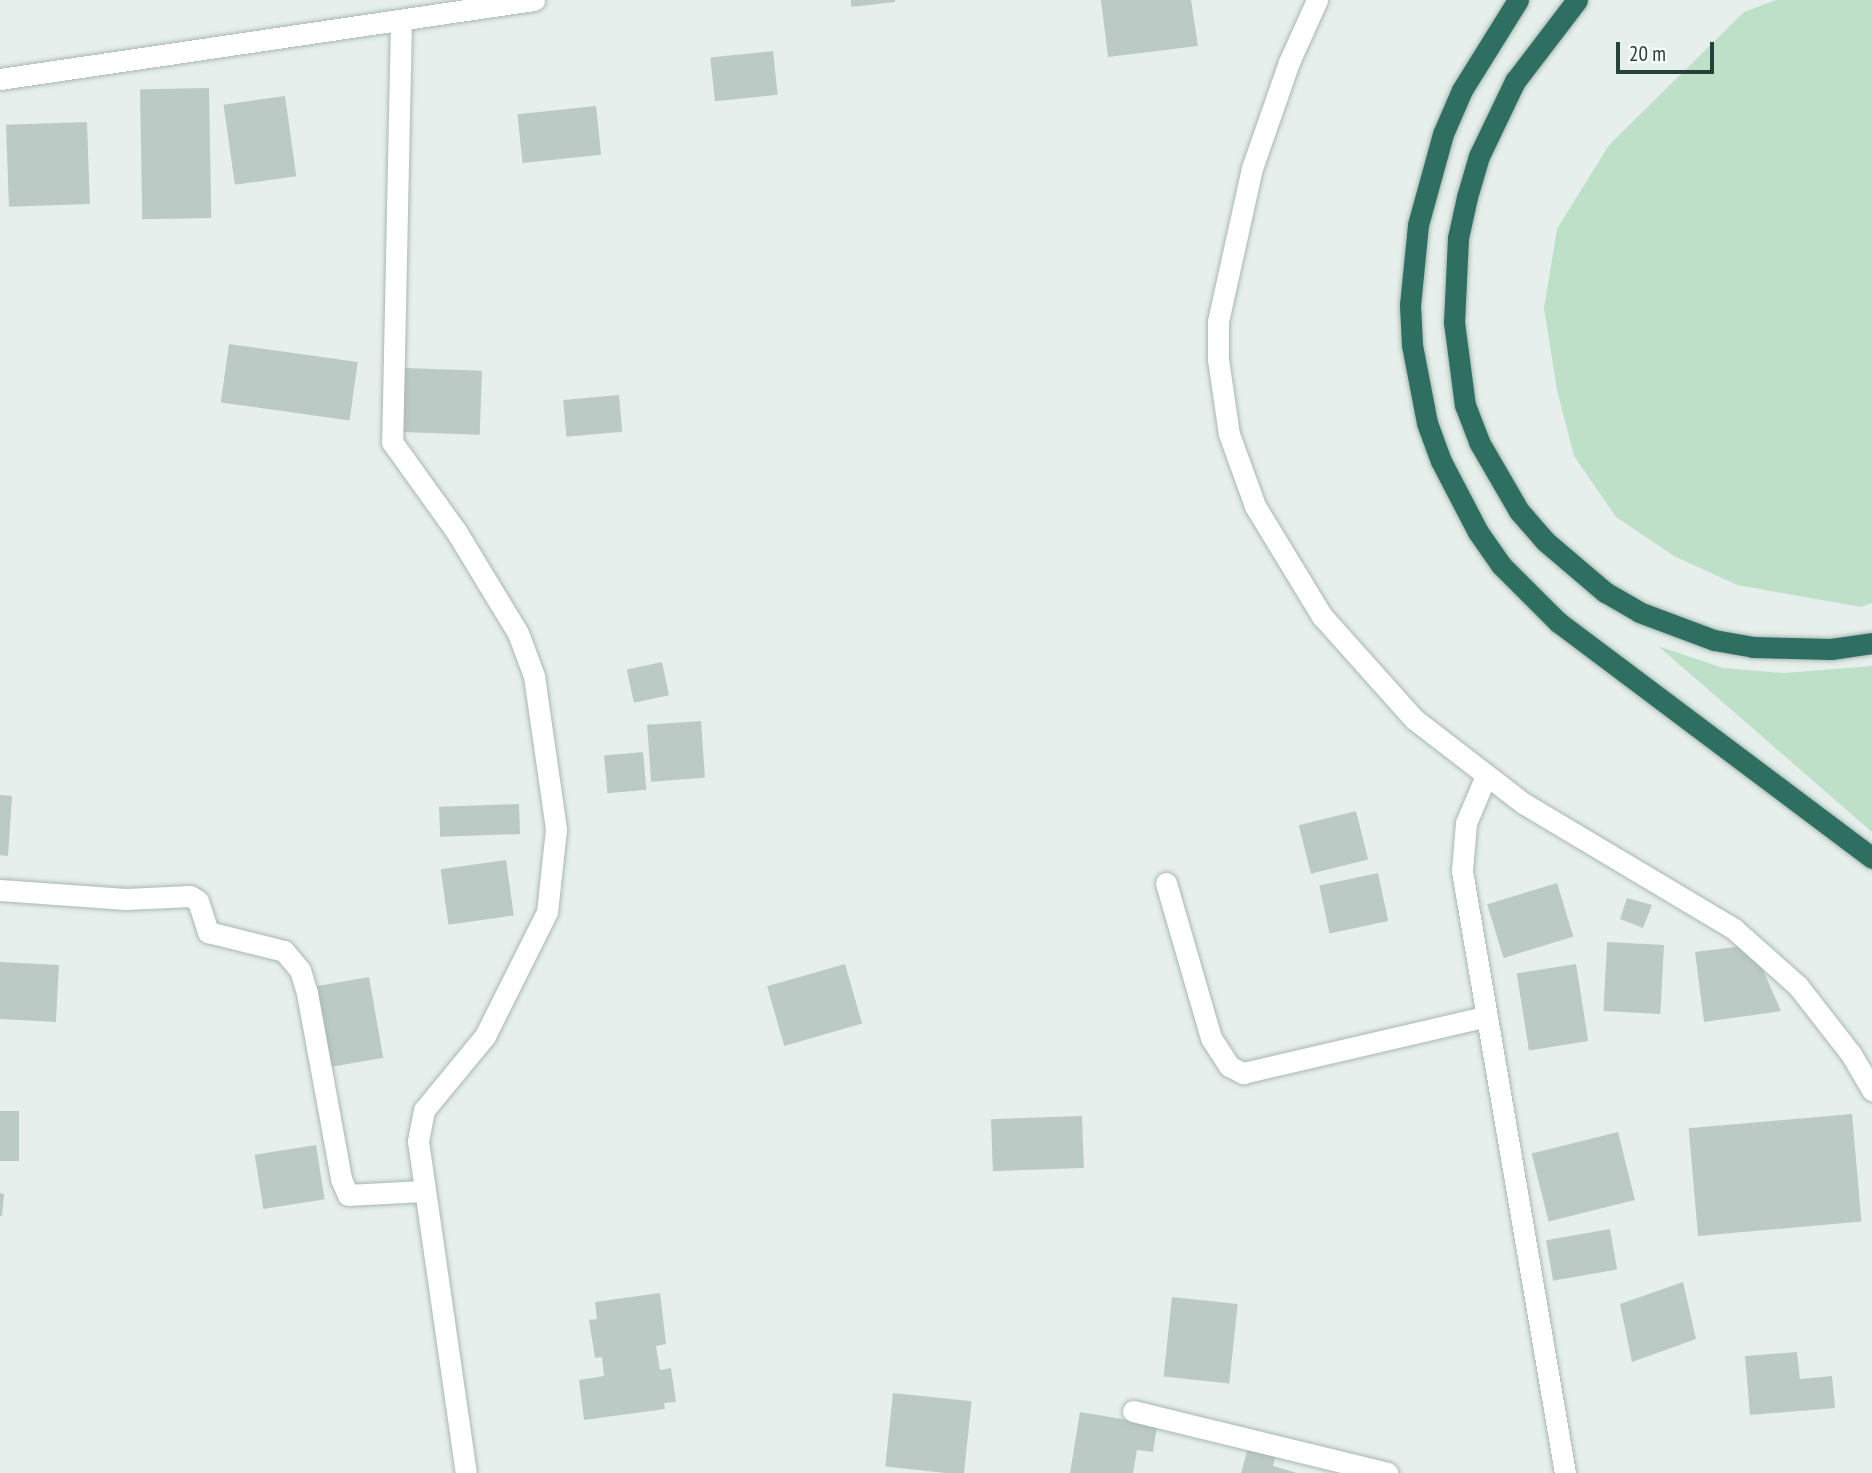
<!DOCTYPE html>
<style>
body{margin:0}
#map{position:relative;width:1872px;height:1473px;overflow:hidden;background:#e6efeb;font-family:"PT Sans Narrow",sans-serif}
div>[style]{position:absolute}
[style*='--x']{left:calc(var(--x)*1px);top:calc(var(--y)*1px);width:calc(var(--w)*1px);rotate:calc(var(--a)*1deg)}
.green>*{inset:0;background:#bfe0c8}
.building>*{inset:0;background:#bbcac4;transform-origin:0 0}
.roads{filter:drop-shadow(0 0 2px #a8b8b2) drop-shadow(0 0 2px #a8b8b2)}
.street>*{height:21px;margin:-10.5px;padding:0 10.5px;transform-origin:10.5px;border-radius:10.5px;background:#fff}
.highway>*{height:21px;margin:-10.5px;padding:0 10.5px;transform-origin:10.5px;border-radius:10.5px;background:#2f6f62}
span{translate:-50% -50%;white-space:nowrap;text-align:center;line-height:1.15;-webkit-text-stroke:5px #f7fbf9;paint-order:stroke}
.scale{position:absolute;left:1616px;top:42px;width:98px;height:32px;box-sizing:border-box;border:4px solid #24423a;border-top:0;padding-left:9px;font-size:21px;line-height:24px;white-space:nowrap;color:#24423a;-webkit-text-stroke:5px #f7fbf9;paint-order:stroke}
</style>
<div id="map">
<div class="green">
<i style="clip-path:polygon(1776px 0,1872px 0,1872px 603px,1861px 607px,1737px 585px,1674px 556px,1616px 517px,1574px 456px,1557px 390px,1544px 308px,1557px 229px,1609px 145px,1744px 12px)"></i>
<i style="clip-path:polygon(1658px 646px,1723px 668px,1784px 673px,1872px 666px,1872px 832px)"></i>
</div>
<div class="building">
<i style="clip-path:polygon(851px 0,895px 0,895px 2px,851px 7px)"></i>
<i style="clip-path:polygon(1101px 0,1191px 0,1198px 46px,1108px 57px)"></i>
<i style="left:773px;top:51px;width:44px;height:63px;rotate:84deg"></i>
<i style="left:209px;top:88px;width:130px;height:69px;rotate:89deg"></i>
<i style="left:285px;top:96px;width:81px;height:62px;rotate:82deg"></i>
<i style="left:596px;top:106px;width:49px;height:79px;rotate:84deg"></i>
<i style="left:87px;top:122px;width:82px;height:81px;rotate:88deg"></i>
<i style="left:229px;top:344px;width:130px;height:59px;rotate:8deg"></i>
<i style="left:405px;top:368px;width:77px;height:64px;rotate:2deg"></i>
<i style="left:619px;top:395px;width:37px;height:56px;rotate:85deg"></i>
<i style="left:662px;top:662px;width:34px;height:36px;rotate:78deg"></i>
<i style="left:701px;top:721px;width:57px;height:54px;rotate:86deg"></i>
<i style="left:643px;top:752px;width:38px;height:39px;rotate:85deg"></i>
<i style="clip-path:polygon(0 795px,12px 796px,8px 856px,0 855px)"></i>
<i style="left:519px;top:804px;width:30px;height:80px;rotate:88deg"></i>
<i style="left:1356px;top:811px;width:50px;height:59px;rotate:76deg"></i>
<i style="left:506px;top:860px;width:56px;height:66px;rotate:82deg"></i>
<i style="left:1378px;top:873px;width:49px;height:60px;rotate:78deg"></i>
<i style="left:1557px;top:883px;width:56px;height:73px;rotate:73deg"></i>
<i style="clip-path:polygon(1627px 898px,1652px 905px,1643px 928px,1620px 919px)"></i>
<i style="left:1664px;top:945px;width:69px;height:57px;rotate:93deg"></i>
<i style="clip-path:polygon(1752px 945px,1781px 1011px,1704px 1022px,1695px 952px)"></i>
<i style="left:0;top:962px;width:59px;height:57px;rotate:3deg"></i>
<i style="left:845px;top:964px;width:62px;height:81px;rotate:74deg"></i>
<i style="left:1576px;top:964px;width:78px;height:60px;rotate:81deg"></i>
<i style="left:369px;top:977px;width:82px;height:58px;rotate:80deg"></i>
<i style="left:0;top:1111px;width:19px;height:50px"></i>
<i style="left:1852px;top:1114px;width:108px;height:164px;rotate:85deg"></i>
<i style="left:1082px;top:1116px;width:52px;height:91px;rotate:88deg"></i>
<i style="left:1618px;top:1132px;width:70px;height:89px;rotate:76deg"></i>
<i style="left:316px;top:1145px;width:55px;height:62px;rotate:81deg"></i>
<i style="clip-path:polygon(0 1193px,4px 1194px,2px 1216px,0 1216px)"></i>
<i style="left:1610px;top:1229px;width:41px;height:65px;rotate:80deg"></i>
<i style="clip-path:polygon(1683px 1282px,1696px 1339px,1632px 1362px,1620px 1304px)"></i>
<i style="clip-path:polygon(660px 1293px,666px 1344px,656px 1346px,660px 1370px,671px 1368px,676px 1402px,664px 1403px,665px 1409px,584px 1420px,579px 1380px,604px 1376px,602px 1357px,595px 1358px,589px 1320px,597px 1319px,595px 1302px)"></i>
<i style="left:1172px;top:1297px;width:66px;height:80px;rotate:6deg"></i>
<i style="clip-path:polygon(1797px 1352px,1800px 1379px,1832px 1376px,1835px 1408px,1750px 1415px,1745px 1356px)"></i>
<i style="left:893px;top:1393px;width:79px;height:74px;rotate:6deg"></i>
<i style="clip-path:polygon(1080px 1412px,1157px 1425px,1153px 1452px,1137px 1450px,1133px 1473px,1070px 1473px)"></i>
<i style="clip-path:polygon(1249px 1445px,1277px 1451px,1273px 1466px,1297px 1473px,1241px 1473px)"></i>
</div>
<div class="roads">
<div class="street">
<i style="--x:1317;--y:0;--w:68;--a:114.3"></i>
<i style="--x:1289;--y:62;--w:112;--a:109.2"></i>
<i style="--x:1252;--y:168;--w:157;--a:102.5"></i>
<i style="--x:1218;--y:321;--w:38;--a:90"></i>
<i style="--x:1218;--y:359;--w:76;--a:81.7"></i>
<i style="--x:1229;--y:434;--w:77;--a:70.1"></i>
<i style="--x:1255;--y:506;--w:129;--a:58.7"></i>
<i style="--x:1322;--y:616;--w:138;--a:48.2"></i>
<i style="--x:1414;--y:719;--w:138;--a:37.6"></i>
<i style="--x:1523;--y:803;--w:246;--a:30.8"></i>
<i style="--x:1734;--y:929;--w:86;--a:41.7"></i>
<i style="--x:1798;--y:986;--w:86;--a:52.1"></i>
<i style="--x:1851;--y:1054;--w:42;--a:59.7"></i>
<i style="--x:401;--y:20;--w:422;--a:91.2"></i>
<i style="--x:392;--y:442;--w:110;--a:54.3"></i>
<i style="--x:456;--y:531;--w:119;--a:58.7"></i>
<i style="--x:518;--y:633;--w:46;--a:69.6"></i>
<i style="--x:534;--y:676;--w:155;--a:81.8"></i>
<i style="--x:556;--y:829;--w:83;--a:96.2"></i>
<i style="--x:547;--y:912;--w:139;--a:116.6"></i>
<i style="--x:485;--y:1036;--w:96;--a:129.5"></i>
<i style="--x:424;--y:1110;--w:32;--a:101"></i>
<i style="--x:418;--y:1141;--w:335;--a:81.8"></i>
<i style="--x:0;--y:79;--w:540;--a:-8.42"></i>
<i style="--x:1485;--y:778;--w:49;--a:112.9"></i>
<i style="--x:1466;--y:823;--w:48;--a:94.8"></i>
<i style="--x:1462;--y:871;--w:611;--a:80.29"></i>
<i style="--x:1166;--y:883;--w:161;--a:73.8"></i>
<i style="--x:1211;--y:1038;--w:33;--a:57"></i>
<i style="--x:1229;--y:1066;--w:16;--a:27"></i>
<i style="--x:1243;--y:1073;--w:247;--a:-13.1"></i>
<i style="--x:0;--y:890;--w:126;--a:4.1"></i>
<i style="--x:126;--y:899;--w:64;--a:-2.7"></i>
<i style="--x:190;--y:896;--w:9;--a:32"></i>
<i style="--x:198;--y:901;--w:33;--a:72"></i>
<i style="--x:208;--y:932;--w:78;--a:14"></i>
<i style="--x:284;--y:951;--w:25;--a:50"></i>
<i style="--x:300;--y:970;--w:24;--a:73"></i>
<i style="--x:307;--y:993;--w:189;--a:79.6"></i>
<i style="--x:341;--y:1179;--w:17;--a:66"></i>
<i style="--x:348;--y:1195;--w:74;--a:-3.1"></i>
<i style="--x:1133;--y:1411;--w:262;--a:13.7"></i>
</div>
<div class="highway">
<i style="--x:1518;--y:0;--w:106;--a:121.9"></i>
<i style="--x:1462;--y:90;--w:48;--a:113.4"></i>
<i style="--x:1443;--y:134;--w:94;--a:105.4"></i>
<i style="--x:1418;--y:225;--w:80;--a:95.7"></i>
<i style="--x:1410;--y:305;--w:40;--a:87.1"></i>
<i style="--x:1412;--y:345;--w:79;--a:79.1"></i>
<i style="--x:1427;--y:423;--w:40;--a:69.8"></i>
<i style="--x:1441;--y:461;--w:80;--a:62.5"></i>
<i style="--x:1478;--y:532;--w:40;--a:55.1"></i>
<i style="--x:1501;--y:565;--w:81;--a:45"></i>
<i style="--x:1558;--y:622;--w:393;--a:36.9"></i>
<i style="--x:1577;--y:0;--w:102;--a:127.4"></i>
<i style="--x:1515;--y:81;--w:83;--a:115.6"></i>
<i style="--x:1479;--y:156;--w:43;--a:106.3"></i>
<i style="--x:1467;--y:197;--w:42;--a:102.4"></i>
<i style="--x:1458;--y:238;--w:84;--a:92.7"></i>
<i style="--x:1454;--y:322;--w:84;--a:82.5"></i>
<i style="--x:1465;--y:405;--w:40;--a:69"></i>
<i style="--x:1479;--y:442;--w:80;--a:59.9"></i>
<i style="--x:1519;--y:511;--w:40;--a:49"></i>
<i style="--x:1545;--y:541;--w:79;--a:40.4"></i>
<i style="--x:1605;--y:592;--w:39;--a:30"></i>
<i style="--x:1639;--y:612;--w:80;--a:20.5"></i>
<i style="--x:1714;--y:640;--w:39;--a:10"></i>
<i style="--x:1752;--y:647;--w:79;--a:1.5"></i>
<i style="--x:1831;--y:649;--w:41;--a:-8.3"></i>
</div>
</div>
<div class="scale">20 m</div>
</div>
